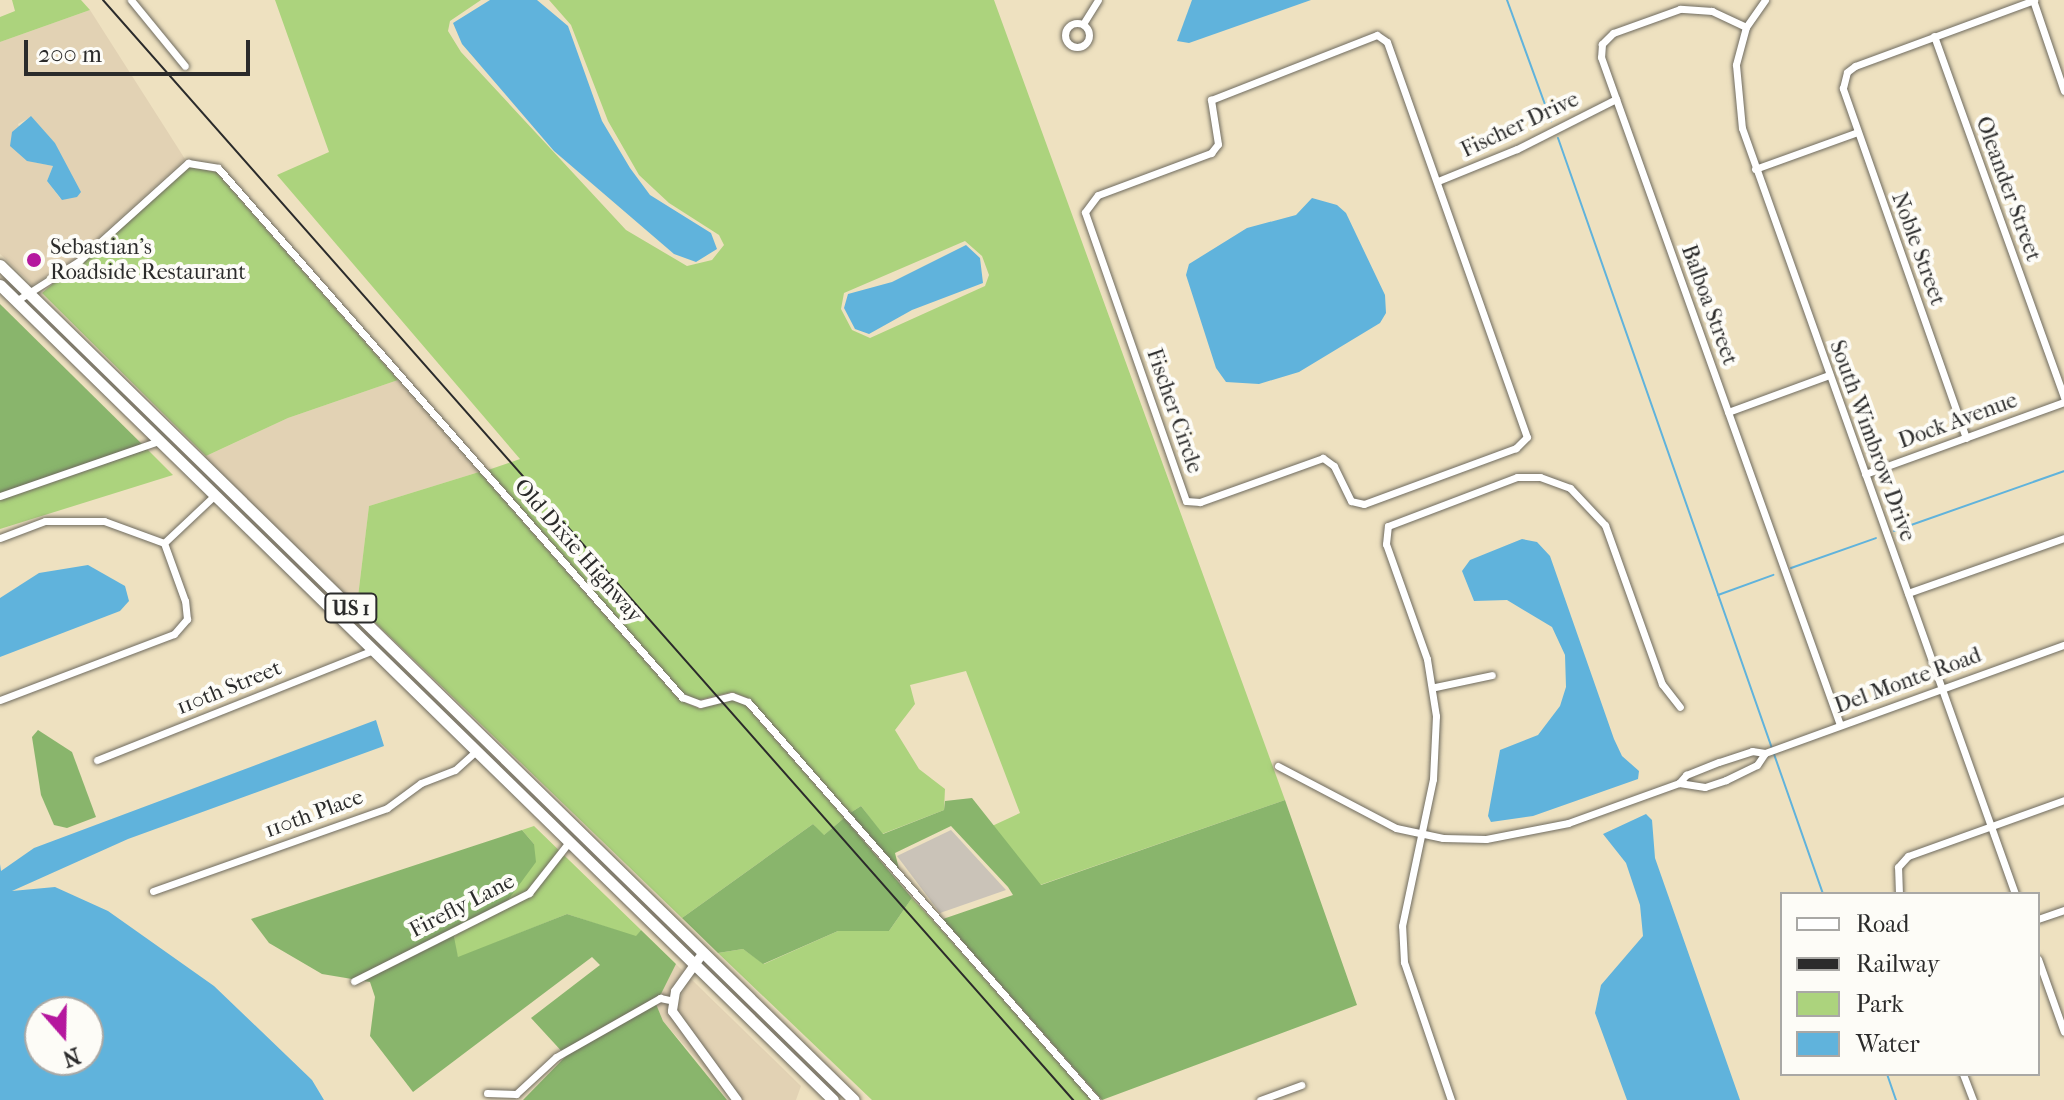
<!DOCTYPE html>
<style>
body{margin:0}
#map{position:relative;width:2064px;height:1100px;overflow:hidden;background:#eee1c0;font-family:"IM FELL French Canon",serif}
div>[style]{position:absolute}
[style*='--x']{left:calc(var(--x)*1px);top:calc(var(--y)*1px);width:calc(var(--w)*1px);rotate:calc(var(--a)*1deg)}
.built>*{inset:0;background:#e2d2b4}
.industrial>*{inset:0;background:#cac3b8}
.green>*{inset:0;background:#acd37d}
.forest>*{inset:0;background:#89b56c}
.water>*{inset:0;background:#60b3dc}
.stream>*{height:2px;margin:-1px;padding:0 1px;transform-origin:1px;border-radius:1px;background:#60b3dc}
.roads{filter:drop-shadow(0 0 2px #6f6b5f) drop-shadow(0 0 2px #6f6b5f)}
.minor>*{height:7px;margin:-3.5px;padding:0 3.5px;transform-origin:3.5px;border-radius:3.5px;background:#fff}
.minor>.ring{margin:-3.5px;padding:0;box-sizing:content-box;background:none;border:7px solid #fff;border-radius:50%}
.tertiary>*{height:9px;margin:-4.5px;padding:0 4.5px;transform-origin:4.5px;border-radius:4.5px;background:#fff}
.primary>*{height:11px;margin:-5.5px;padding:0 5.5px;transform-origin:5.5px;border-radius:5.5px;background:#fff}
.rail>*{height:2px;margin:-1px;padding:0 1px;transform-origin:1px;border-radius:1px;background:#2b2b2b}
.dots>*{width:22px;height:22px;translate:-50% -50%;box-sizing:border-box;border:4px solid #fdfcf7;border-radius:50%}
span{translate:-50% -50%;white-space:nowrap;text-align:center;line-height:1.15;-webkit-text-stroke:8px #fdfcf7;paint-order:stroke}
.shield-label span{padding:2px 6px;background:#fdfcf7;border:2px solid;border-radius:6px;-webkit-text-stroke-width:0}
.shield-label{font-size:20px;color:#2b2b2b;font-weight:700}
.street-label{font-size:22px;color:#2b2b2b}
.poi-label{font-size:22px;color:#2b2b2b}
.left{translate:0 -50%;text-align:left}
.legend{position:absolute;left:1780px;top:892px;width:260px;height:184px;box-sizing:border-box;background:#fdfcf7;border:2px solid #a9a8a5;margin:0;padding:10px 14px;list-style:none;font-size:24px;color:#2b2b2b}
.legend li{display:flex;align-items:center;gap:16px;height:40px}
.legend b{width:40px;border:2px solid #a9a8a5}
.north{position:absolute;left:24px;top:996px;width:80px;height:80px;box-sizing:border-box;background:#fdfcf7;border:2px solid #a9a8a5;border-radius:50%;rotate:160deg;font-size:22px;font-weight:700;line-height:32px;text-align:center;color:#2b2b2b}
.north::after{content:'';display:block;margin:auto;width:28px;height:36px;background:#b5179e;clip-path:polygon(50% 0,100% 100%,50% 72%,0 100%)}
.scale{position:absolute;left:24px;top:40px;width:226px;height:36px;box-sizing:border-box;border:4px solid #2b2b2b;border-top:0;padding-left:10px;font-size:24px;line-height:28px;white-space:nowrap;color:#2b2b2b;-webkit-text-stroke:6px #fdfcf7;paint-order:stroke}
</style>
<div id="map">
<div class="built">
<i style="clip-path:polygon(evenodd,90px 10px,185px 159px,76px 258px,33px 285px,0 254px,0 42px,90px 10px,31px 117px,55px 143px,76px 187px,60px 198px,47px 181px,53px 166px,33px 162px,18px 124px,31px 117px)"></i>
<i style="clip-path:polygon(398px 380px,479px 472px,369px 506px,357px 605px,204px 457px,288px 418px)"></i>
<i style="clip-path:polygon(676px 964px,683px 971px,671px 990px,669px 1013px,732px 1100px,663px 1021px,656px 1004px)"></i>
<i style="clip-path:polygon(689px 977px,801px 1086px,796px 1100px,742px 1100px,676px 1010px)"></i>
</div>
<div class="industrial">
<i style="clip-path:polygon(951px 830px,1006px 890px,940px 913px,897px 856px)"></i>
</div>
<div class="green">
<i style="clip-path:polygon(12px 0,81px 0,90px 10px,0 42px,0 17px,15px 11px)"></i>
<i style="clip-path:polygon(evenodd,275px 0,481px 0,450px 21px,448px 31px,461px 52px,626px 230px,687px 266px,712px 260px,724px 245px,719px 235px,669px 203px,639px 175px,608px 121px,571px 25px,549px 0,994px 0,1285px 800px,1040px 885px,992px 826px,1020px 813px,966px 671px,910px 685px,915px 704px,895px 730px,919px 769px,945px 789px,944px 810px,882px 834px,861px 806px,850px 813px,750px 699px,732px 692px,699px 700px,684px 694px,488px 470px,520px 459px,277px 175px,329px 152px,275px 0,965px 241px,982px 256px,989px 275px,985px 286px,870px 338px,852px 330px,841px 309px,844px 293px,965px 241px)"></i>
<i style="clip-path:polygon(189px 167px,216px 172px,398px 380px,288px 418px,206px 456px,42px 293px)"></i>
<i style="clip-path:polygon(148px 450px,173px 475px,0 529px,0 500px)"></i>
<i style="clip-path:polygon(479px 472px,679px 700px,700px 709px,732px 700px,745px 705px,844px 818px,823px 836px,813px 824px,682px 918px,357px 605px,369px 506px)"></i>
<i style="clip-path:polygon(534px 826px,641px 930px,636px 937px,567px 914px,458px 958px,453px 939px,534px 844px,522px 830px)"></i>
<i style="clip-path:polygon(912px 898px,936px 924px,1091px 1100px,872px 1100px,718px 953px,743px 949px,764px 964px,838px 931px,889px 931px)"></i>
</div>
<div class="forest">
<i style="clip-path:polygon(0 304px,148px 450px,0 500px)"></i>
<i style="clip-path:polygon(38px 730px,72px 752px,96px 817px,67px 828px,54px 825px,41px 795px,32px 737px)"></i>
<i style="clip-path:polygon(972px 798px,1041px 885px,1285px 800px,1357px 1005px,1102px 1100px,943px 919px,1013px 895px,1008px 887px,951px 826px,895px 853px,899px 869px,850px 813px,861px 806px,883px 834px,944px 810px,945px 801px)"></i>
<i style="clip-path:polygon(844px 818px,912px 898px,889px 931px,838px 931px,763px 964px,743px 949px,718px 953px,682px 918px,813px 824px,824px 835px)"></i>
<i style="clip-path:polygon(522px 830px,534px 844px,536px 862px,505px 904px,465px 925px,454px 937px,458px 957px,567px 914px,636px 936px,641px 930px,676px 964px,656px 1004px,663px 1021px,727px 1100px,523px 1100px,566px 1056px,531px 1018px,600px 965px,592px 957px,413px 1092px,370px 1036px,375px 997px,370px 982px,322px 974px,269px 943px,251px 919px)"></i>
</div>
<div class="water">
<i style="clip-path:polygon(490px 0,537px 0,568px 26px,602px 121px,630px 168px,650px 195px,711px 233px,717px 249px,696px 262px,674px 254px,554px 151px,462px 44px,453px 23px)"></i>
<i style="clip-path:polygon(1192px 0,1311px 0,1189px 43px,1177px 41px)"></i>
<i style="clip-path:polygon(31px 116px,55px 143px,81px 192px,77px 197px,62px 200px,47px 181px,53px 166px,27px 161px,10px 146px,12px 132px)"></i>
<i style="clip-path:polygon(1312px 198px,1337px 205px,1346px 213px,1385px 295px,1386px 313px,1380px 323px,1299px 372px,1259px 384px,1226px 382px,1216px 368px,1186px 275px,1189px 264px,1247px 228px,1296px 215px)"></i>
<i style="clip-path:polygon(966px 245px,980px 258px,983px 283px,912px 310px,869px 334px,855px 329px,844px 308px,848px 294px,892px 282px)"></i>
<i style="clip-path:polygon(1522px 539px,1537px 542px,1550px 556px,1614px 739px,1622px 756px,1639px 771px,1638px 779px,1533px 816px,1491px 822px,1488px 816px,1500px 750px,1538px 735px,1560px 706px,1566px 687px,1565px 655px,1552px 627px,1507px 600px,1474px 601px,1462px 571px,1470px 560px)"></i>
<i style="clip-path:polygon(88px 565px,125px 586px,129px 601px,120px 611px,0 657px,0 598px,39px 573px)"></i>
<i style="clip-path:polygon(evenodd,376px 720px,384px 746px,128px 839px,12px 891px,55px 887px,108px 911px,214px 986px,312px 1080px,324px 1100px,0 1100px,0 864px,1px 871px,34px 848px,376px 720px,40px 1012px,88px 1012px,88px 1060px,40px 1060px,40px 1012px)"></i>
<i style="clip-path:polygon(1646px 814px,1652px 820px,1655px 858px,1740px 1100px,1627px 1100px,1595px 1013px,1601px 985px,1643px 936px,1640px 905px,1626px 863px,1603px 834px)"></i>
</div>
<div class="stream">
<i style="--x:1507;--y:0;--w:129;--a:70"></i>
<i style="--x:1558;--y:138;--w:801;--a:70.68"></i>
<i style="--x:1894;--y:531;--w:180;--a:-19.4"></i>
<i style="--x:1791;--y:568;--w:90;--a:-19.4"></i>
<i style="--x:1718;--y:595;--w:59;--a:-20"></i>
<i style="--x:1887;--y:1074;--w:28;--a:71"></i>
</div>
<div class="roads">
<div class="minor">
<i style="--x:131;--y:0;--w:85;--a:50.7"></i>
<i style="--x:1765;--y:0;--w:33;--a:125"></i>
<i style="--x:1746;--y:27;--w:39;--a:105"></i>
<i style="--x:1736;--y:65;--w:63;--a:84.6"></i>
<i style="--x:1742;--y:128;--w:813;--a:70.38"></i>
<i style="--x:2033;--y:0;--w:96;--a:71.2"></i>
<i class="ring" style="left:1065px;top:23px;width:17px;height:17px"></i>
<i style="--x:1083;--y:24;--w:28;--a:-58"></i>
<i style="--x:1746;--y:27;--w:38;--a:-155"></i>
<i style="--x:1712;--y:11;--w:32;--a:-176"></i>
<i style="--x:1680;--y:9;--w:71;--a:160.3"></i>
<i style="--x:1613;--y:33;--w:16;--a:135"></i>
<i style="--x:1602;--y:44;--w:13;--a:94"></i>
<i style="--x:1601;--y:57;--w:709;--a:70.31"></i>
<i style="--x:1377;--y:35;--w:12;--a:35"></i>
<i style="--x:1387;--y:42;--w:419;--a:70.5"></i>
<i style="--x:1527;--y:437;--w:16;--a:135"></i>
<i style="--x:1516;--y:448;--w:162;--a:159.8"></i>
<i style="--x:1364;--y:504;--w:13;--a:-167"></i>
<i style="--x:1351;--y:501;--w:39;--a:-116"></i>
<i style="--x:1334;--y:466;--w:14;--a:-144"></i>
<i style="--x:1323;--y:458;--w:131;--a:160.3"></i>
<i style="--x:1200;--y:502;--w:14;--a:-176"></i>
<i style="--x:1186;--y:501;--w:306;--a:-109.3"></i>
<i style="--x:1085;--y:212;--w:21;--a:-53"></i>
<i style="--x:1098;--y:195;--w:121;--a:-20.4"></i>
<i style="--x:1211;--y:153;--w:11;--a:-52"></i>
<i style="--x:1218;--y:144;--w:45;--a:-99"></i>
<i style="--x:1211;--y:100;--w:178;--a:-21.4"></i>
<i style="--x:1934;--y:36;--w:385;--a:70.2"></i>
<i style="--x:1755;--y:169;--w:109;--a:-19.8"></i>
<i style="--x:1438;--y:181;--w:85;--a:-22.1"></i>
<i style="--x:1517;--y:149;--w:111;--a:-26.8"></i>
<i style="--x:16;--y:301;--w:75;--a:-32.4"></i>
<i style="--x:79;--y:261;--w:147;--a:-42"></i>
<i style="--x:188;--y:163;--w:30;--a:9"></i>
<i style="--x:218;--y:168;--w:704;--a:48.75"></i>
<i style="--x:682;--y:697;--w:19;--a:21"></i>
<i style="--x:700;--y:704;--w:33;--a:-14"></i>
<i style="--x:732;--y:696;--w:17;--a:21"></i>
<i style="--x:748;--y:702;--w:529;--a:48.83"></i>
<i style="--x:1728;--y:412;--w:108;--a:-20.1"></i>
<i style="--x:1966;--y:438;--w:371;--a:-109.4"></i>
<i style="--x:1843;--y:88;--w:16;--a:-76"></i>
<i style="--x:1847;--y:72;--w:10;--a:-37"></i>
<i style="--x:1855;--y:66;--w:191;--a:-20.2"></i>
<i style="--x:1865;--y:474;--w:212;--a:-19.9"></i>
<i style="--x:0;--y:496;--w:168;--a:-19.1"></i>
<i style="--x:0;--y:538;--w:48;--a:-20.7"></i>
<i style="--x:45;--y:521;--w:59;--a:0"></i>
<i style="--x:104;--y:521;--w:64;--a:20.1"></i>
<i style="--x:164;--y:543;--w:70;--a:-43.3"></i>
<i style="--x:1908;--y:593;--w:165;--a:-19.4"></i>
<i style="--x:1435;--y:687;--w:58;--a:-11.9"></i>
<i style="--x:0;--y:700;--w:186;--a:-20.8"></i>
<i style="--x:174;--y:634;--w:20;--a:-49"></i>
<i style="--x:187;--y:619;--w:18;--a:-96"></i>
<i style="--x:185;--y:601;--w:62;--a:-109.9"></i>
<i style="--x:1765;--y:753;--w:318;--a:-19.9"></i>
<i style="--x:97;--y:760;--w:298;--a:-21.7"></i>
<i style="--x:1278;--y:766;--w:133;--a:27.7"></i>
<i style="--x:1396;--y:828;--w:48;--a:12"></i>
<i style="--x:1443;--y:838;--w:43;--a:1.3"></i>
<i style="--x:1486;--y:839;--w:84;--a:-11"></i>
<i style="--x:1568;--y:823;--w:118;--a:-19.8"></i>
<i style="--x:1679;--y:783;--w:11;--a:-49"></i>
<i style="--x:1686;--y:775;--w:35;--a:-22"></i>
<i style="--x:1719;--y:762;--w:35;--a:-18"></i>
<i style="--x:1752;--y:751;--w:13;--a:9"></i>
<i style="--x:1679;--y:783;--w:26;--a:9"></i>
<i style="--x:1705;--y:787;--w:22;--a:-18"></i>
<i style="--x:1726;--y:780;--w:34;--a:-26"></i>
<i style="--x:1757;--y:765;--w:14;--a:-56"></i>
<i style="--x:153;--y:891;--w:248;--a:-19.5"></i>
<i style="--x:387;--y:808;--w:42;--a:-36.3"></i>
<i style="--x:421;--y:783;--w:36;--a:-21"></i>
<i style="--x:455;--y:770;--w:28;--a:-42"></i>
<i style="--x:1899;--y:894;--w:27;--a:-92"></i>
<i style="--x:1898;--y:867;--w:15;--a:-48"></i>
<i style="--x:1908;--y:856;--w:166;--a:-19.7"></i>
<i style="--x:2038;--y:919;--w:28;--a:-19"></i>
<i style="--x:2038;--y:959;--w:77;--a:70.4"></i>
<i style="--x:354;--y:981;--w:196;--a:-26.7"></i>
<i style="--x:529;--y:893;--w:65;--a:-51.9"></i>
<i style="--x:1963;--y:1074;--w:28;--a:69"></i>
<i style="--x:487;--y:1093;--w:29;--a:2"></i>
<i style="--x:516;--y:1094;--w:54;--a:-42.8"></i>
<i style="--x:556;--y:1057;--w:120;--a:-29.6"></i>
<i style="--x:660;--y:998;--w:14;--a:12"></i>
<i style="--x:1260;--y:1100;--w:44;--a:-20.1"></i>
<i style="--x:1451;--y:1100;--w:146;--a:-108.8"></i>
<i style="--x:1404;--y:962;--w:36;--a:-93"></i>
<i style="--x:1402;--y:926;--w:150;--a:-78.1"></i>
<i style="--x:1433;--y:779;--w:63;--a:-87.3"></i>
<i style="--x:1436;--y:716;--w:58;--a:-99"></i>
<i style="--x:1427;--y:659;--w:122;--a:-109.6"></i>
<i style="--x:1386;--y:544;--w:18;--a:-84"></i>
<i style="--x:1388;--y:526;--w:138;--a:-20.8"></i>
<i style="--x:1517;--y:477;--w:23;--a:0"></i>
<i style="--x:1540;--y:477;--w:32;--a:20"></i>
<i style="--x:1570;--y:488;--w:51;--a:46.6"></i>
<i style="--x:1605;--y:525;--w:169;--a:70.3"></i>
<i style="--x:1662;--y:684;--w:29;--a:52"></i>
</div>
<div class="tertiary">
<i style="--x:703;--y:952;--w:48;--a:125.7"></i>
<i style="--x:675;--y:991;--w:20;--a:99"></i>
<i style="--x:672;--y:1011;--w:110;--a:53.9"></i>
</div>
<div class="primary">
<i style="--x:0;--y:265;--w:1194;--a:44.36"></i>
<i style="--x:0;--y:285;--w:1165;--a:44.37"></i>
</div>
</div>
<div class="rail">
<i style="--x:103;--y:0;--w:1467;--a:48.59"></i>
</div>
<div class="dots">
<i style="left:34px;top:260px;background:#b5179e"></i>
</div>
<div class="shield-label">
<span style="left:351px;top:608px">US 1</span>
</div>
<div class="street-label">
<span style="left:1520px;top:125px;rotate:-25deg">Fischer Drive</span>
<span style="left:2008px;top:189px;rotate:70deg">Oleander Street</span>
<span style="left:1918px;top:249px;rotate:70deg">Noble Street</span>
<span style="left:1709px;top:305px;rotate:70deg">Balboa Street</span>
<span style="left:1174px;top:411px;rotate:71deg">Fischer Circle</span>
<span style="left:1958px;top:421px;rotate:-20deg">Dock Avenue</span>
<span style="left:1872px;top:441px;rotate:70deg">South Wimbrow Drive</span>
<span style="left:578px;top:551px;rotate:49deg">Old Dixie Highway</span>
<span style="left:1908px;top:681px;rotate:-20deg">Del Monte Road</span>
<span style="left:229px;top:688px;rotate:-22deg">110th Street</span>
<span style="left:314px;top:814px;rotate:-20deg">110th Place</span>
<span style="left:462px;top:906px;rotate:-27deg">Firefly Lane</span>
</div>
<div class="poi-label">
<span class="left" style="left:50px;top:260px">Sebastian's<br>Roadside Restaurant</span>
</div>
<ul class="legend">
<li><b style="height:10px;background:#fff"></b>Road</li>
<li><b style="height:10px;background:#2b2b2b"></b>Railway</li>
<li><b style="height:22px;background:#acd37d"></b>Park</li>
<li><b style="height:22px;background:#60b3dc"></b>Water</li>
</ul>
<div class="north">N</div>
<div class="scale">200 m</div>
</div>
